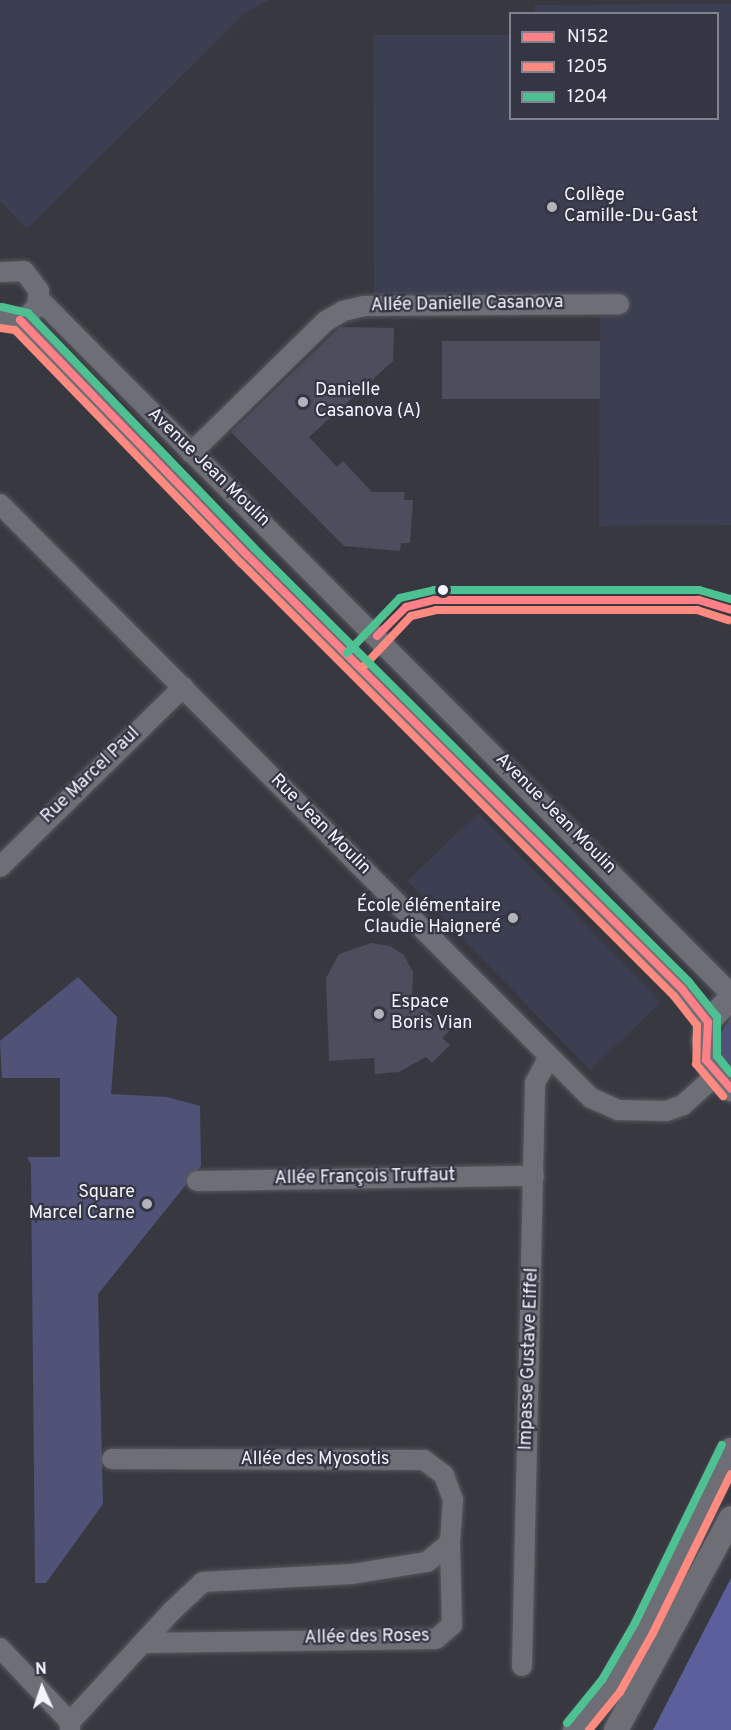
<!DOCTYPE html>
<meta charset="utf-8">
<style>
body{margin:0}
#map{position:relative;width:731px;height:1730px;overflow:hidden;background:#383940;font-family:Overpass,sans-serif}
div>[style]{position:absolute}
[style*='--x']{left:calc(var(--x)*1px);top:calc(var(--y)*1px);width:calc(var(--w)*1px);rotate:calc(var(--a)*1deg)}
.built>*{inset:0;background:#3c3f51;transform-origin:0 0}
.green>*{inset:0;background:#505377}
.forest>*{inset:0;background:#5b609c}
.building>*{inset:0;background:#4c4d5d;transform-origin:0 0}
.roads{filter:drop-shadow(0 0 2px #57585e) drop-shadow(0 0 2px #57585e)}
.minor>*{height:20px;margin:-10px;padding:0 10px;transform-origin:10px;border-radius:10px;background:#6e6f76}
.tertiary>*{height:24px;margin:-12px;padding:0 12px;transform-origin:12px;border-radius:12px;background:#6e6f76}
.bus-1>*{height:8px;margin:-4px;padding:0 4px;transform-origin:4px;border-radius:4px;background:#ff8087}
.bus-2>*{height:8px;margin:-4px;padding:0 4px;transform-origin:4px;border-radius:4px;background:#ff8a80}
.bus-3>*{height:8px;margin:-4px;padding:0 4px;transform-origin:4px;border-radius:4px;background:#4dc192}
.dots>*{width:16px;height:16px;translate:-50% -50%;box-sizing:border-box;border:3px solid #343644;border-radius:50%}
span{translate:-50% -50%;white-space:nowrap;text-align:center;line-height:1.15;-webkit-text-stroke:4.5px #343644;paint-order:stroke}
.poi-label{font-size:18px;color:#f3f4fd}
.left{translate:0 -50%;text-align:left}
.right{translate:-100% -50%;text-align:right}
.street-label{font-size:18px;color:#f3f4fd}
.legend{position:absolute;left:509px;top:12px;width:210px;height:108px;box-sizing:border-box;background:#343644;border:2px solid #80828e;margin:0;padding:8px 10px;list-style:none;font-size:18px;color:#f3f4fd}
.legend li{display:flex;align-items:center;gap:12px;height:30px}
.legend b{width:30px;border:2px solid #80828e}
.north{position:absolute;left:12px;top:1658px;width:60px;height:60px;-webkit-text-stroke:4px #343644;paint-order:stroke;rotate:357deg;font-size:16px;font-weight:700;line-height:24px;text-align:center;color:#f3f4fd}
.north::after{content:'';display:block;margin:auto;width:21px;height:27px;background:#f3f4fd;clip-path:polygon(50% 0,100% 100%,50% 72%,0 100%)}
</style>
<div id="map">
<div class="built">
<i style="clip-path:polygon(0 0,269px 0,245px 13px,27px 229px,0 201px)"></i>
<i style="clip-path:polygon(731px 4px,731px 525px,599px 526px,600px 297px,374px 295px,373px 35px,510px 35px,510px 118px,718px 118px,718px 14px,535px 14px,535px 5px)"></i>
<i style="left:478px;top:813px;width:263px;height:98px;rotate:46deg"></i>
</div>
<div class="green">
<i style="clip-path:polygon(78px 977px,117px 1017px,111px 1094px,167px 1097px,200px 1106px,201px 1166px,98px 1294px,103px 1504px,46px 1583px,35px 1583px,31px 1164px,27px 1157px,60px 1157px,60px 1078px,2px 1078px,0 1041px)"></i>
<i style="clip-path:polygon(731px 1017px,731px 1073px,718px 1048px,720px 1034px)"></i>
</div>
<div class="forest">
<i style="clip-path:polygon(731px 1578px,731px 1730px,653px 1730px)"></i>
</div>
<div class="building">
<i style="clip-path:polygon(340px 327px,394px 328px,393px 361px,309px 437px,337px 467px,343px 461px,372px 492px,405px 492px,404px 500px,413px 500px,410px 543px,401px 543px,400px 551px,344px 546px,231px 432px)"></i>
<i style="left:442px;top:341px;width:158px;height:58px"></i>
<i style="clip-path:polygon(371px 943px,390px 946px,404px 955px,413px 972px,412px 997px,449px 1031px,442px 1038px,450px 1045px,432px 1063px,426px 1057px,399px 1072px,375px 1074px,374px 1058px,329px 1061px,326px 978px,339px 954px)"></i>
</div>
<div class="roads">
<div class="minor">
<i style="--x:0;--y:272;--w:24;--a:-2"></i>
<i style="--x:24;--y:271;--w:25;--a:53"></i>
<i style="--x:39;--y:291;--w:15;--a:98"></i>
<i style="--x:37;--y:306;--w:15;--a:132"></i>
<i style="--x:27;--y:317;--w:15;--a:164"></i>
<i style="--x:13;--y:321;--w:14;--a:-163"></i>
<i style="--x:39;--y:299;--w:981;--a:45.12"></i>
<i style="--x:20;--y:320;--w:328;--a:46"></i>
<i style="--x:248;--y:556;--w:613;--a:44.93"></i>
<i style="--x:682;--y:989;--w:42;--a:51.8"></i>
<i style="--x:191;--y:453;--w:189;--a:-44.4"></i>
<i style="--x:326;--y:321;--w:20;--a:-30"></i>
<i style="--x:343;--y:311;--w:22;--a:-13"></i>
<i style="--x:364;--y:306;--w:255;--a:-0.4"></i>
<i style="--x:0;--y:504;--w:838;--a:45.15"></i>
<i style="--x:591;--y:1098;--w:30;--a:24"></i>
<i style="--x:618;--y:1110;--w:48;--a:1.2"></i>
<i style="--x:666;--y:1111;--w:18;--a:-19"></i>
<i style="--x:683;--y:1105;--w:43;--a:-42.2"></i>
<i style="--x:0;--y:867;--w:257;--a:-44.5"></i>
<i style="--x:197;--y:1181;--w:337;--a:-0.9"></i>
<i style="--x:112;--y:1459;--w:312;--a:0.2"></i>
<i style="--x:424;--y:1460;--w:25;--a:37"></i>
<i style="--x:444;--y:1475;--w:27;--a:70"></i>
<i style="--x:453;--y:1500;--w:43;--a:94"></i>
<i style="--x:0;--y:1648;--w:102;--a:46.6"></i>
<i style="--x:70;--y:1722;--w:8;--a:90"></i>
<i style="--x:522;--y:1666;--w:583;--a:-88.72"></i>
<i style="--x:535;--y:1083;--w:30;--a:-62"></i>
<i style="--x:70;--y:1722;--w:151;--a:-47.4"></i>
<i style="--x:172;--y:1611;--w:42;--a:-43.1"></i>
<i style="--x:203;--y:1582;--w:149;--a:-3.1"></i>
<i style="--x:352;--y:1574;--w:76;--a:-9.1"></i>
<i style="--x:427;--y:1562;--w:30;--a:-40"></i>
<i style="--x:450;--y:1543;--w:82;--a:88.6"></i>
<i style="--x:452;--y:1625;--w:21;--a:139"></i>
<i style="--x:436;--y:1639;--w:291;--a:179.2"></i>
</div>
<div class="tertiary">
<i style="--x:731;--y:998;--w:33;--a:134"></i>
<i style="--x:708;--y:1022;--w:19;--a:102"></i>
<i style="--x:704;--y:1041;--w:37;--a:73"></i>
<i style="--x:715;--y:1076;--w:21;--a:39"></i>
<i style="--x:575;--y:1730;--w:57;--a:-50.7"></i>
<i style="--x:611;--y:1686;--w:67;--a:-60.4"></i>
<i style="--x:644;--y:1628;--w:198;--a:-64"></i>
<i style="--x:616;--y:1730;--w:241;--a:-61.5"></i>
</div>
</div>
<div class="bus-1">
<i style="--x:20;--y:320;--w:328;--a:46"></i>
<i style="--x:248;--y:556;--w:613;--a:44.93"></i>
<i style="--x:682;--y:989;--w:42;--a:51.8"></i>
<i style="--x:377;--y:636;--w:41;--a:-45"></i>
<i style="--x:406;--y:607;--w:30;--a:-14"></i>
<i style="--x:435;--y:600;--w:264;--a:0"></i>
<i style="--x:699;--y:600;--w:34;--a:17"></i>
<i style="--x:708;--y:1022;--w:38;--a:93"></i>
<i style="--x:706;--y:1060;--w:38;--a:49"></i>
</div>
<div class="bus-2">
<i style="--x:0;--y:328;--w:15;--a:8"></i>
<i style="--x:15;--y:330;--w:325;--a:45.9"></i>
<i style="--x:241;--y:563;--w:612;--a:45"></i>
<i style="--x:674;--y:996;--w:37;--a:52"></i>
<i style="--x:697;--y:1025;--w:39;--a:91"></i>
<i style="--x:696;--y:1064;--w:42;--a:49.8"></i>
<i style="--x:363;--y:667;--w:70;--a:-46.7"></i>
<i style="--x:411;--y:616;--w:26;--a:-13"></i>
<i style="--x:436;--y:610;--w:261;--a:0"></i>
<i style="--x:697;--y:610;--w:33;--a:18"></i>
<i style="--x:589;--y:1730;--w:49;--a:-50.8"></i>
<i style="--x:620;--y:1692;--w:68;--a:-60.8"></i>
<i style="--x:653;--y:1633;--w:177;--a:-63.9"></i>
</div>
<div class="bus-3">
<i style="--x:2;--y:307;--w:27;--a:13"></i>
<i style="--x:28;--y:313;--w:327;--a:46.1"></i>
<i style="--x:255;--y:549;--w:613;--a:44.93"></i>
<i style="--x:689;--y:982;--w:45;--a:51.3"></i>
<i style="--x:717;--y:1017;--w:39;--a:90"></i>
<i style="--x:717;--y:1056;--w:22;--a:51"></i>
<i style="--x:347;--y:653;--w:76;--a:-46.1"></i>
<i style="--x:400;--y:598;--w:35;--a:-13"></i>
<i style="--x:434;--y:590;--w:265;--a:0"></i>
<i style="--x:699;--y:590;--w:33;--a:16"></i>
<i style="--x:567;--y:1723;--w:55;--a:-50.9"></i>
<i style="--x:602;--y:1680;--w:66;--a:-59.9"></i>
<i style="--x:635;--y:1623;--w:198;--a:-64"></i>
</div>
<div class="dots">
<i style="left:552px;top:207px;background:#b2b3bb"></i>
<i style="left:303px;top:402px;background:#b2b3bb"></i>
<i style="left:443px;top:590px;background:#f3f4fd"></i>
<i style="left:513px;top:918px;background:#b2b3bb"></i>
<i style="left:379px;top:1014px;background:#b2b3bb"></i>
<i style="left:147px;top:1204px;background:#b2b3bb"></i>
</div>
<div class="poi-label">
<span class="left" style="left:564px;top:207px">Collège<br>Camille-Du-Gast</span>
<span class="left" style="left:315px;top:402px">Danielle<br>Casanova (A)</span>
<span class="right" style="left:501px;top:918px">École élémentaire<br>Claudie Haigneré</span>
<span class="left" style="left:391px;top:1014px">Espace<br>Boris Vian</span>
<span class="right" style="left:135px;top:1204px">Square<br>Marcel Carne</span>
</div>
<div class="street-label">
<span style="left:467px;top:305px;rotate:-1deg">Allée Danielle Casanova</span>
<span style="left:208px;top:468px;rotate:44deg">Avenue Jean Moulin</span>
<span style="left:91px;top:776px;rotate:-44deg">Rue Marcel Paul</span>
<span style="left:555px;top:814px;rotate:45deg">Avenue Jean Moulin</span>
<span style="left:320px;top:825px;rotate:45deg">Rue Jean Moulin</span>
<span style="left:365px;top:1178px;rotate:-1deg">Allée François Truffaut</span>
<span style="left:530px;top:1359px;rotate:-88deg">Impasse Gustave Eiffel</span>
<span style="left:315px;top:1460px">Allée des Myosotis</span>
<span style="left:367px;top:1638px;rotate:-1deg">Allée des Roses</span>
</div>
<ul class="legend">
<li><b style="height:8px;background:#ff8087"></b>N152</li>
<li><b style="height:8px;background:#ff8a80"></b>1205</li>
<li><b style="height:8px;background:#4dc192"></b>1204</li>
</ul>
<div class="north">N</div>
</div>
